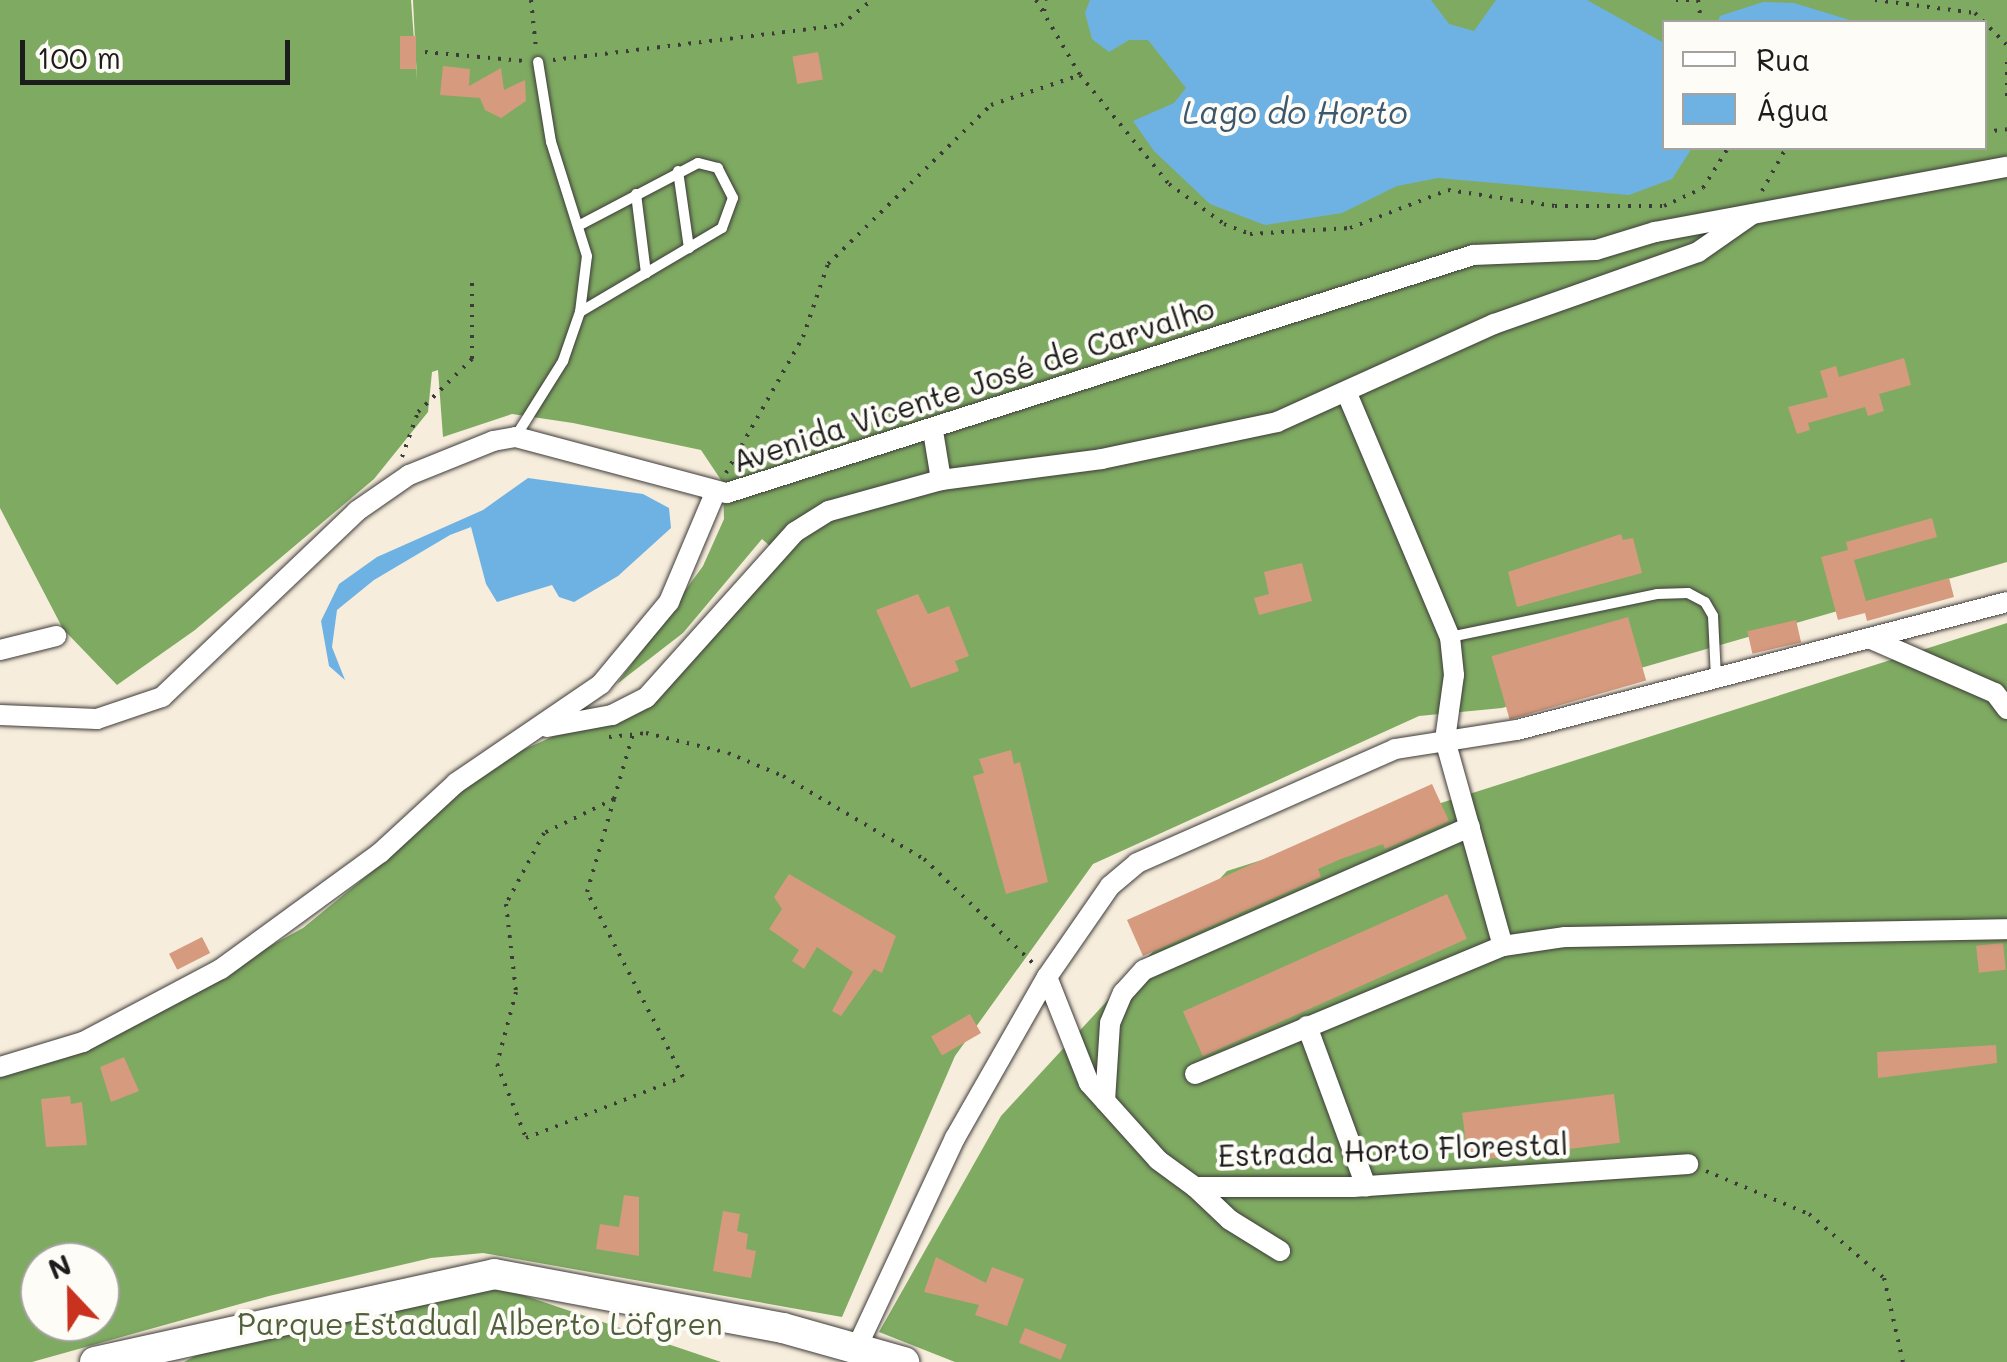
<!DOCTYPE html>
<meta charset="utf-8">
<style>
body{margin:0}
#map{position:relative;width:2007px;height:1362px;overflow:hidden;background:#f7eddc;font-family:Mali,sans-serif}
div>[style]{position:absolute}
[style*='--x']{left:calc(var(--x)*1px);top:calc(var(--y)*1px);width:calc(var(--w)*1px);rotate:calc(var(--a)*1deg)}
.forest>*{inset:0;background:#7faa62}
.water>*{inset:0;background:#6eb2e4}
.building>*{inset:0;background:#d69a7e;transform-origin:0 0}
.path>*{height:4px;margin-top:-2px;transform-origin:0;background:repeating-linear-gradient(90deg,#3d3b39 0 2.5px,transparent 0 10.5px)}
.roads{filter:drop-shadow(0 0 2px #3d3b39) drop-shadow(0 0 2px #3d3b39)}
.service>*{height:10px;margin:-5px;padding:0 5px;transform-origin:5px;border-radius:5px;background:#fff}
.minor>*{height:20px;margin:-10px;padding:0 10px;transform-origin:10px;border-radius:10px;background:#fff}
.secondary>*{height:30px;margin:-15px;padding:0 15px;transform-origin:15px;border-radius:15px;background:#fff}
span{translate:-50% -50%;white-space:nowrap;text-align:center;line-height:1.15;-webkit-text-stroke:8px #fdfcf7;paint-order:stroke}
.street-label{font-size:30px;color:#1c1c1c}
.park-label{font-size:30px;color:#50603d}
.water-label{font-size:32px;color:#3d586c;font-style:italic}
.legend{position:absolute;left:1662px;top:20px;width:325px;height:130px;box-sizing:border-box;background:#fdfcf7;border:2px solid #a3a29f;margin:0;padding:12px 18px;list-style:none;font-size:30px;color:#1c1c1c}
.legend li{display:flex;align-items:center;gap:20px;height:50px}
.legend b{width:50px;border:2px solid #a3a29f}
.north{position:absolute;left:20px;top:1242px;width:100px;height:100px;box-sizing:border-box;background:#fdfcf7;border:2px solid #a3a29f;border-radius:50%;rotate:338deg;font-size:28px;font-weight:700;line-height:40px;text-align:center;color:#1c1c1c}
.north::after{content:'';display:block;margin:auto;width:35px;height:45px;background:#c8321e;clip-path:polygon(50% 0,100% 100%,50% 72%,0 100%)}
.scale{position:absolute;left:20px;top:40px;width:270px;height:45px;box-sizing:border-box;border:5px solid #1c1c1c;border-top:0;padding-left:12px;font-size:30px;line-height:35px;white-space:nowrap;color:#1c1c1c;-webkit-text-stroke:8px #fdfcf7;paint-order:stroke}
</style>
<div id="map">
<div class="forest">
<i style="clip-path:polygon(evenodd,0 0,411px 0,417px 81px,413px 0,2007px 0,2007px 562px,1502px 708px,1419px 716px,1093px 864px,955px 1056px,842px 1317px,483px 1253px,431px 1258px,269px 1296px,32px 1362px,0 1362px,0 1072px,86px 1046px,303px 928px,385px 861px,449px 795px,509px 756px,624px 705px,671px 670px,780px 555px,762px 539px,683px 633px,617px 684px,703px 566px,724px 519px,723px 483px,701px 450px,573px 423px,512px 414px,443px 437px,438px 370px,432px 372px,428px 412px,374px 479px,195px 630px,117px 685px,63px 629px,0 508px,0 0,1664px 22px,1984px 22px,1984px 148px,1664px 148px,1664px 22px,0 0,40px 1262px,100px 1262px,100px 1322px,40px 1322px,40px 1262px)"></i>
<i style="clip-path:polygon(2007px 623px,2007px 1362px,955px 1362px,879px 1332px,1001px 1116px,1227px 871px)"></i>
<i style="clip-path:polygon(484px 1282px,721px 1362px,184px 1362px,213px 1346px)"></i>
</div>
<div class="water">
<i style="clip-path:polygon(1090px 0,1431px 0,1449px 24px,1474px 31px,1496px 0,1587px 0,1664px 43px,1664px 148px,1692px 148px,1672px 179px,1629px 195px,1438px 178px,1397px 186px,1342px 213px,1265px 225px,1210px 204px,1154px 151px,1133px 121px,1174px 103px,1186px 88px,1148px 40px,1129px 40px,1109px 52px,1092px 39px,1085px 13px)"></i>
<i style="clip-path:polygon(1763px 2px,1794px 3px,1856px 22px,1718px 22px,1720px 16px)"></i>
<i style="clip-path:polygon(528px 478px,643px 494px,669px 508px,671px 528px,618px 576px,574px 602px,559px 597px,552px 585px,497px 602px,486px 584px,471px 527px,450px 535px,374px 580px,337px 610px,332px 647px,345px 680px,329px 666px,321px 621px,339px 584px,377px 557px,483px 510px)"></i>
</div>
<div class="building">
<i style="left:400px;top:36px;width:16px;height:33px"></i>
<i style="left:818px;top:52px;width:28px;height:26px;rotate:80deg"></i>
<i style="clip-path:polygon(443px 66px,470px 69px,469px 86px,501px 68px,504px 90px,525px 80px,526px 101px,501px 118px,485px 110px,480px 98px,440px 95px)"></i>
<i style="clip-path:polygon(1904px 358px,1911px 385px,1879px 394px,1884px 411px,1868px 416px,1865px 407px,1808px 423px,1810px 430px,1797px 434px,1788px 407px,1828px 397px,1820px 371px,1836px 366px,1839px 377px)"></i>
<i style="clip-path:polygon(1932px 518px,1937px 537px,1854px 560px,1866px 601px,1949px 578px,1954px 597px,1867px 621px,1865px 613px,1838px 620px,1821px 557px,1848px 550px,1846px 542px)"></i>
<i style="clip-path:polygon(1621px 534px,1623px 540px,1633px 538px,1642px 573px,1517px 607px,1508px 572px)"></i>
<i style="clip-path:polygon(1302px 563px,1312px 601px,1259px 615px,1254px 598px,1269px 594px,1264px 572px)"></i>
<i style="clip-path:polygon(918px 594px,928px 614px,949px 606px,969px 656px,955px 661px,959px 671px,911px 688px,876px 610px)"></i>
<i style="left:1628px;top:617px;width:66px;height:142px;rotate:74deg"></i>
<i style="left:1796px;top:620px;width:23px;height:50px;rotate:77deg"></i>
<i style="clip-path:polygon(1011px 750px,1014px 764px,1020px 762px,1048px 882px,1006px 894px,973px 776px,984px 773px,979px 759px)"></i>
<i style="clip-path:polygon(1432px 784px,1449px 821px,1385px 849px,1383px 844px,1341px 859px,1318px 869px,1321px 877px,1143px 956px,1127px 920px)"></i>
<i style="clip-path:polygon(789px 874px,896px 936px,882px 973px,874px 969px,841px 1016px,832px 1011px,853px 972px,817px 947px,804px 969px,792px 961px,799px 950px,769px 929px,782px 909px,774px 897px)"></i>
<i style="left:1447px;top:894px;width:49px;height:289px;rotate:66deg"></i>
<i style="left:202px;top:937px;width:18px;height:37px;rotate:63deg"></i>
<i style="left:2003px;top:943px;width:27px;height:27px;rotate:84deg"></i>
<i style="left:970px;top:1014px;width:22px;height:45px;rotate:60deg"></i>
<i style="clip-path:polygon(1996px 1045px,1997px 1063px,1878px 1078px,1877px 1052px)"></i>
<i style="clip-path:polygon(124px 1057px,139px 1091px,111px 1102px,100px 1067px)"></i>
<i style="left:1614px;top:1094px;width:49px;height:153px;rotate:83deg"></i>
<i style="clip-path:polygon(70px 1096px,71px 1104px,82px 1102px,87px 1145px,46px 1147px,41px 1099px)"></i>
<i style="clip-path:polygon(624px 1195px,639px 1197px,639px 1256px,596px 1249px,600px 1224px,619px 1227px)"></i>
<i style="clip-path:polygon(723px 1211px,740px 1214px,737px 1231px,748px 1234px,746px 1249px,756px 1251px,751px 1278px,713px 1271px)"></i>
<i style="clip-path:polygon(936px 1257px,986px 1283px,992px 1267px,1024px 1279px,1007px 1326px,975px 1315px,979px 1305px,924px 1292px)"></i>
<i style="left:1025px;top:1328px;width:45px;height:16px;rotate:22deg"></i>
</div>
<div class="path">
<i style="--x:531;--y:0;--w:48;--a:84.1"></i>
<i style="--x:1036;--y:0;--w:87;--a:59.6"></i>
<i style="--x:1080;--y:75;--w:141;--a:50.8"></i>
<i style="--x:1169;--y:184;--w:68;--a:36"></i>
<i style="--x:1224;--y:224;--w:28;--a:21"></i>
<i style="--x:1250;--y:234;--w:100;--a:-3.4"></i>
<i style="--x:1350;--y:228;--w:105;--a:-21.2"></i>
<i style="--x:1448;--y:190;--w:108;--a:8.5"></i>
<i style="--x:1555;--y:206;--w:109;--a:0"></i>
<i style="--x:1664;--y:206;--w:43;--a:-24.8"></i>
<i style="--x:1703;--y:188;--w:47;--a:-58"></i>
<i style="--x:1676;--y:0;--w:21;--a:0"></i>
<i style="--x:1698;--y:0;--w:22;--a:82"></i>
<i style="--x:1875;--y:0;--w:101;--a:7.4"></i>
<i style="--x:1975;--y:13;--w:45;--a:45"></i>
<i style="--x:1044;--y:11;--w:11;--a:-75"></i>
<i style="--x:425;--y:52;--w:99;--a:5.2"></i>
<i style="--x:553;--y:60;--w:290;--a:-6.9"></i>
<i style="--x:841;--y:25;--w:40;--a:-39"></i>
<i style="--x:2007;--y:62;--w:40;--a:90"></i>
<i style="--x:1984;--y:132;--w:23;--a:-7"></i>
<i style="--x:1762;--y:191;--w:49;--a:-60.8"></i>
<i style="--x:402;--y:457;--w:48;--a:-70.4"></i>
<i style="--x:418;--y:412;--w:76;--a:-44.5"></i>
<i style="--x:472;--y:359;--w:76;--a:-90"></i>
<i style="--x:726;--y:473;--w:156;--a:-60.5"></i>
<i style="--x:803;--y:337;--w:77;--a:-71.1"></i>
<i style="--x:828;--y:264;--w:228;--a:-44.3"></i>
<i style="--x:991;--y:105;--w:94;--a:-18.6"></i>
<i style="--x:609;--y:737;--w:37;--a:-6"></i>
<i style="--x:646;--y:733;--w:84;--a:13.7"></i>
<i style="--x:728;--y:753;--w:60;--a:22.7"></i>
<i style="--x:783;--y:776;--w:164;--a:30.5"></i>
<i style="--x:924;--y:859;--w:151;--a:43.7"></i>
<i style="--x:614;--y:799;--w:78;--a:154.1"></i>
<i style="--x:544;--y:833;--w:81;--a:118.2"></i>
<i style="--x:506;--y:904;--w:89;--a:83.5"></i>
<i style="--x:516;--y:992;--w:74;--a:104.8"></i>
<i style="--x:497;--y:1064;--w:79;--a:68.6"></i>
<i style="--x:526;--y:1138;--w:168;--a:-21.2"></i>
<i style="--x:683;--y:1077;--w:208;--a:-117.4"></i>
<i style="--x:587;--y:892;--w:97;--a:-73.8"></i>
<i style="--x:614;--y:799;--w:68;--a:-73.7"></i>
<i style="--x:1706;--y:1171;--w:112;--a:22.7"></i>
<i style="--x:1809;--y:1214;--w:99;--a:40.5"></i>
<i style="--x:1884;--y:1278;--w:86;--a:77.3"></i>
</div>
<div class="roads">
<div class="service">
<i style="--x:678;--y:171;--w:78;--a:81.9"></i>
<i style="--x:636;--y:194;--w:80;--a:82.8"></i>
<i style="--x:580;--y:312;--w:165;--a:-30.6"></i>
<i style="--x:722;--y:228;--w:32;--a:-70"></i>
<i style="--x:733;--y:198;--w:34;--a:-117"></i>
<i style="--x:718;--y:168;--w:21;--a:-166"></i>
<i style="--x:698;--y:163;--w:131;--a:152.3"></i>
<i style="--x:516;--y:436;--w:89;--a:-57.9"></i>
<i style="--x:563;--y:361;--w:52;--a:-70.9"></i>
<i style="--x:580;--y:312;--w:56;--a:-82.9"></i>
<i style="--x:587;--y:256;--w:120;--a:-107.5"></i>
<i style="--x:551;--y:142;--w:81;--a:-99.2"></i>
<i style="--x:1450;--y:637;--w:211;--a:-11.7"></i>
<i style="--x:1657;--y:594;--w:31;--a:-2"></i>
<i style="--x:1688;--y:593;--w:19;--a:28"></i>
<i style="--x:1705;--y:602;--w:16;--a:60"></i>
<i style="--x:1713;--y:616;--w:61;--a:87.2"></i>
</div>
<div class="minor">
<i style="--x:1348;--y:396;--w:262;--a:67.1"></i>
<i style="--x:1450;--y:637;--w:38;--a:84"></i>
<i style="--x:1454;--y:675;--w:66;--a:97.9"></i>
<i style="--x:1445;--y:740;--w:214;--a:74.3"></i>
<i style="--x:933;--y:431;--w:50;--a:80.7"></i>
<i style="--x:1869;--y:638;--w:137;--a:23.6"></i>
<i style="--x:1995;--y:693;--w:20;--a:53"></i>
<i style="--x:0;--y:650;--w:58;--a:-14"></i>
<i style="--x:0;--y:715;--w:97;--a:2.4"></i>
<i style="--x:97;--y:719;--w:69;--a:-18.7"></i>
<i style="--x:162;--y:697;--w:269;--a:-43.6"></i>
<i style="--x:357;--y:511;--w:63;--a:-34.7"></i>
<i style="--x:409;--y:475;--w:91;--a:-22"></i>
<i style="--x:493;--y:441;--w:23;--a:-10"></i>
<i style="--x:516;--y:437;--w:218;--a:14.9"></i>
<i style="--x:727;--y:493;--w:783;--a:-17.69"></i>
<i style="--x:1473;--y:255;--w:123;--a:-2.3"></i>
<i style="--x:1596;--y:250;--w:62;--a:-17"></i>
<i style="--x:1655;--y:232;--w:358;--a:-10.5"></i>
<i style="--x:547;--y:727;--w:66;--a:-10.5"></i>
<i style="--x:612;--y:715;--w:38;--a:-27"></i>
<i style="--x:646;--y:698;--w:223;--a:-48.1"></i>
<i style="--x:795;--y:532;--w:40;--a:-32"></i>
<i style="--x:829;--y:511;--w:116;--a:-15.5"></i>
<i style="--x:941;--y:480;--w:162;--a:-7.4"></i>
<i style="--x:1102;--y:459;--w:179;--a:-11.9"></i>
<i style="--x:1277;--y:422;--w:238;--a:-24.3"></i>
<i style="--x:1494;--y:324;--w:216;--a:-19.4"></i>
<i style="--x:1698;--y:252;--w:65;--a:-34.9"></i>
<i style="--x:1047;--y:977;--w:114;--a:68.4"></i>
<i style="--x:1089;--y:1083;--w:103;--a:48.1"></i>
<i style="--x:1158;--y:1160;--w:46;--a:36.1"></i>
<i style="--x:1195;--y:1187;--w:158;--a:0"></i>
<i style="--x:1353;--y:1187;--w:336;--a:-3.9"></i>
<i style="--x:1307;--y:1026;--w:171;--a:69.8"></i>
<i style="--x:0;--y:1067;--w:87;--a:-16.8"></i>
<i style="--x:83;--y:1042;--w:156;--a:-27.9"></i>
<i style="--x:221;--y:969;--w:197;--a:-36.1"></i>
<i style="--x:380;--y:853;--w:103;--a:-42.6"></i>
<i style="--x:456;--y:783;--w:176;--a:-34.3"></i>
<i style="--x:601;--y:684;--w:107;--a:-50.3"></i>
<i style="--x:669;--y:602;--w:118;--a:-67.1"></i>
<i style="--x:1195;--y:1074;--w:334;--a:-22.6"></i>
<i style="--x:1503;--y:946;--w:63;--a:-8.3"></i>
<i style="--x:1565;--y:937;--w:442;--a:-1"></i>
<i style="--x:1105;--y:1101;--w:78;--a:-86.3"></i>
<i style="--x:1110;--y:1023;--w:33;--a:-67"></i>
<i style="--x:1123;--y:993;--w:31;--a:-48"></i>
<i style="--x:1144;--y:970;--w:356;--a:-23.7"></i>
<i style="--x:1195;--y:1187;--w:48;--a:43.3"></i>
<i style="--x:1230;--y:1220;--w:59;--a:31.8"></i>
<i style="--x:858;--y:1345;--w:229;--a:-64.9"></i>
<i style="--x:955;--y:1138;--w:185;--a:-60.3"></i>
<i style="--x:1047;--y:977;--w:111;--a:-55.3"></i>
<i style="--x:1110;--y:886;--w:35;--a:-40"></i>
<i style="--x:1137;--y:863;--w:282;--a:-23.8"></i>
<i style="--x:1395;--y:749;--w:123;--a:-8.9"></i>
<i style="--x:1517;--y:730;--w:506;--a:-14.64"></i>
</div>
<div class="secondary">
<i style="--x:95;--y:1362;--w:409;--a:-12.4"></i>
<i style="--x:494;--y:1274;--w:294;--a:10.6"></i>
<i style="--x:783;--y:1328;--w:126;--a:15.7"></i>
</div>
</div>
<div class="street-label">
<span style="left:973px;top:384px;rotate:-18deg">Avenida Vicente José de Carvalho</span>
<span style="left:1393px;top:1149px;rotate:-2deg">Estrada Horto Florestal</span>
</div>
<div class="park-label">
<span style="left:480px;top:1323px">Parque Estadual Alberto Löfgren</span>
</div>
<div class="water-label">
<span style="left:1295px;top:111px">Lago do Horto</span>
</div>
<ul class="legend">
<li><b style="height:12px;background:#fff"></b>Rua</li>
<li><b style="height:28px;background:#6eb2e4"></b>Água</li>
</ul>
<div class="north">N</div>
<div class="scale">100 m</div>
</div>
